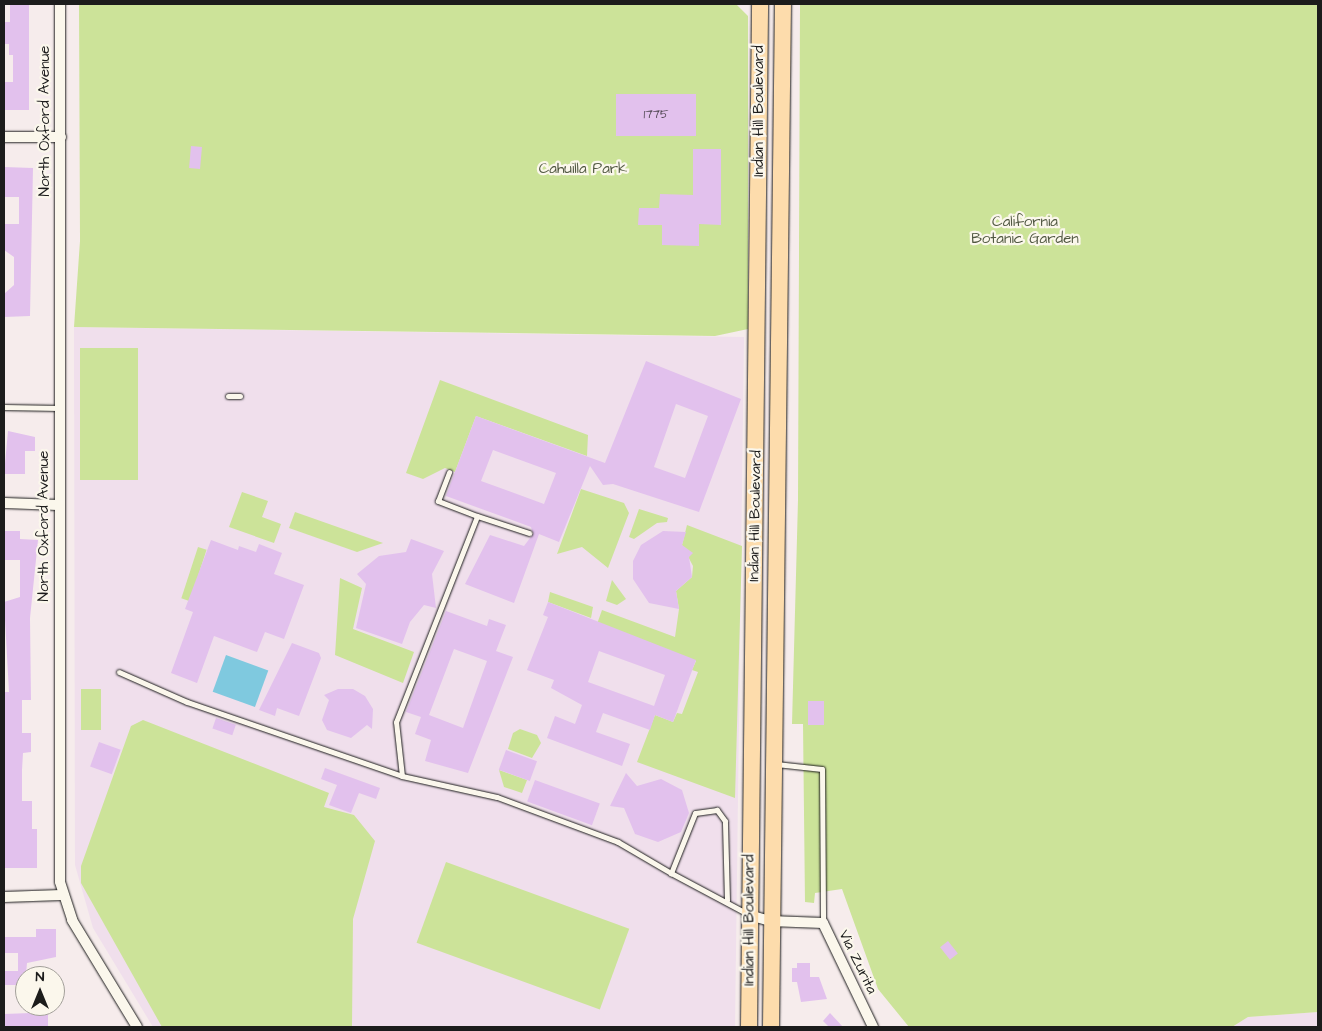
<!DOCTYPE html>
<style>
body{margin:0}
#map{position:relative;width:1322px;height:1031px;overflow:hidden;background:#f6ecec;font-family:"Architects Daughter",sans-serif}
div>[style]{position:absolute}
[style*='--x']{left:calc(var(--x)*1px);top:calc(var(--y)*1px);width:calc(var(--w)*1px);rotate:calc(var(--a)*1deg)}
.built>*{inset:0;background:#f0dfec}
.green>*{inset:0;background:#cce399;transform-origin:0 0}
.water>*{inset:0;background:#7fc9df;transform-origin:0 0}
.building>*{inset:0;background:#e2c1ed;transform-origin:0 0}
.roads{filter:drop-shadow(0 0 1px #1c1c1c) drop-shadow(0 0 1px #1c1c1c)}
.lane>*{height:5px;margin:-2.5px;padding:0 2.5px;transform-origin:2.5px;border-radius:2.5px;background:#fbf7ec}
.street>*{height:10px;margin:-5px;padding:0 5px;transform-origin:5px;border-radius:5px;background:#fbf7ec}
.primary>*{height:16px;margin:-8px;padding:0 8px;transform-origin:8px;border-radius:8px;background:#fddcac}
span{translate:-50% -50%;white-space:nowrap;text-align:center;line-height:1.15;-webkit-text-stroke:4.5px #fbf7ec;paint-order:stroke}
.number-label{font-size:12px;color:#4e4550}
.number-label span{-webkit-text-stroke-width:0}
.street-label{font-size:15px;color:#1c1c1c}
.park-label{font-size:15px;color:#515842}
.frame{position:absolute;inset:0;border:5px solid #1c1c1c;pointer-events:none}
.north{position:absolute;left:15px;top:966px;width:50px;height:50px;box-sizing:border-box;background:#fbf7ec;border:1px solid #a29f99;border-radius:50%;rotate:0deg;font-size:14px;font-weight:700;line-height:20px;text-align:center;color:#1c1c1c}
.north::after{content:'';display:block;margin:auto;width:18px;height:22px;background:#1c1c1c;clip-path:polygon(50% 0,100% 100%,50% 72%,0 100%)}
</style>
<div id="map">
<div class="built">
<i style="clip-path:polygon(74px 327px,744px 337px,735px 1027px,153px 1027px,93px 928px,75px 865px)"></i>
<i style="clip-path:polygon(1318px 1012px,1318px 1027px,1232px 1027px,1248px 1017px)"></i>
</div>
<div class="green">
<i style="clip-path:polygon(79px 4px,736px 4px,748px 16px,748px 329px,715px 336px,74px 327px,80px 241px)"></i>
<i style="clip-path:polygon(800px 4px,1318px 4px,1318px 1012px,1248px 1017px,1232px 1027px,909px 1027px,878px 989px,842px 889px,815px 893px,814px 903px,805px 902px,803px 724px,792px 724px,798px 500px)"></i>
<i style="left:80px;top:348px;width:58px;height:132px"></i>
<i style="clip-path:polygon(440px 380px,588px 435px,587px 456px,476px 416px,455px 472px,445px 468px,423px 479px,406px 473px)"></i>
<i style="clip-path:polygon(581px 489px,624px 503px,629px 513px,608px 568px,582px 547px,557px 554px)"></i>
<i style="clip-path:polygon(242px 492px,268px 501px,262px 517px,281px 524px,274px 543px,229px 527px)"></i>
<i style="clip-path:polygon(639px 509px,668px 518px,667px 522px,657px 523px,634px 539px,629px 537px)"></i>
<i style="clip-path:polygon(295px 512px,383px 543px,357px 552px,289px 528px)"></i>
<i style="clip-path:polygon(687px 525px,742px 546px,735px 798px,637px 762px,655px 715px,673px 722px,677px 713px,682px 714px,698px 672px,692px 670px,696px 661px,597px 624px,602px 610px,675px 637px,679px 609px,676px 591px,692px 577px,693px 566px,682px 545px)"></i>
<i style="left:198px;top:547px;width:9px;height:54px;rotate:18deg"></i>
<i style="clip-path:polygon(340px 578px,362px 588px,353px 629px,414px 652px,403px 683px,335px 655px)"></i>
<i style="clip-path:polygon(612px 580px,626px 599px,617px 605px,606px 601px)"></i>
<i style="clip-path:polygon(550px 592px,593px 607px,591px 618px,548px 602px)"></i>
<i style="left:81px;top:689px;width:20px;height:41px"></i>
<i style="clip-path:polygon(143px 720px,329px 793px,324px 807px,354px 815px,375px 841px,353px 919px,352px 1027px,162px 1027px,81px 883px,81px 866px,131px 726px)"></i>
<i style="clip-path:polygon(520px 729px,537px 735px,541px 743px,532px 758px,508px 749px,513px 733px)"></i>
<i style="clip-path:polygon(499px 770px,527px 780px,522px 793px,504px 787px)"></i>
<i style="left:446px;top:862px;width:195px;height:86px;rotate:20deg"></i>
</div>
<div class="water">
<i style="left:226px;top:655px;width:45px;height:39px;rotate:20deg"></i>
</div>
<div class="building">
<i style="clip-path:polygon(10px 4px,29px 4px,29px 110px,4px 110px,5px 82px,13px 82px,13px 55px,9px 55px,9px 44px,4px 44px,4px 22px,10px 22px)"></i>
<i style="left:616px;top:94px;width:80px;height:42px"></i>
<i style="left:191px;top:146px;width:11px;height:22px;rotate:5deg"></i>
<i style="clip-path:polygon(693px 149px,721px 149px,721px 225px,699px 224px,699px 246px,662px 245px,662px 225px,638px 225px,639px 208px,659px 208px,660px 194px,693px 195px)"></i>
<i style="clip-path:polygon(4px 167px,33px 168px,30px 316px,4px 317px,4px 294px,14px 285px,14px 257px,4px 250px,4px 224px,19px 224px,19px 197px,5px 197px)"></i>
<i style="clip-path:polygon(evenodd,646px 361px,741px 399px,699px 512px,613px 484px,603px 485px,590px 466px,559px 542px,539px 534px,514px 603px,465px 584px,490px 535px,524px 546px,533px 534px,531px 527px,446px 496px,476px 416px,605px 463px,646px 361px,676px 404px,708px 416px,685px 478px,654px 467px,676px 404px,646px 361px,493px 450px,556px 473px,544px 504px,481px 481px,493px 450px)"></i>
<i style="clip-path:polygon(8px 431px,35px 437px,35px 451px,25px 451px,25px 474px,4px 474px)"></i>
<i style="clip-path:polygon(4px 531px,20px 531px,20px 539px,38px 540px,30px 618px,31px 700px,22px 700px,22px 733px,31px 733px,31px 752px,23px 753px,22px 770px,22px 801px,32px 801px,32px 829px,37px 829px,37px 868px,4px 868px,4px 692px,9px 692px,4px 602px,20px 597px,20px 560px,4px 560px)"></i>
<i style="clip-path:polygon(663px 531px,686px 532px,682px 545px,693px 553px,689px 557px,692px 577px,676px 591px,679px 609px,649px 603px,633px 579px,633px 561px,641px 545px)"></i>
<i style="clip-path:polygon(411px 539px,444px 551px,432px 574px,436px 608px,424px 605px,410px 622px,402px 644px,356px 628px,366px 584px,357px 574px,379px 556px,406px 552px)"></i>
<i style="clip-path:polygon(211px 540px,238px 550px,239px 546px,256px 552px,259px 544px,282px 553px,274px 574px,304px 585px,284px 639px,265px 632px,257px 652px,214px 636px,197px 683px,171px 673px,193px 612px,185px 609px)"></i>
<i style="clip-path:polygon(evenodd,548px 602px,696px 660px,673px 722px,655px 715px,650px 730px,603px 713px,596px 732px,630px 744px,622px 766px,547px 738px,555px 716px,575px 724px,582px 705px,551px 688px,554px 680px,527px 670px,548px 617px,543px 615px,548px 602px,599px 651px,665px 675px,654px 706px,588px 682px,599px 651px)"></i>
<i style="clip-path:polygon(evenodd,446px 611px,487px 626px,489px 619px,506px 625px,496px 651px,513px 657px,468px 773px,425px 761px,431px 740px,415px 734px,421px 717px,406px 712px,446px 611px,454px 649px,487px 661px,463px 728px,429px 715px,454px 649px)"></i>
<i style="clip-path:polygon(292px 643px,319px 653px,321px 658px,299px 716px,277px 708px,275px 716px,259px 710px)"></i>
<i style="clip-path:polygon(338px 689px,353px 689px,365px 696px,373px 709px,372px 729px,367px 725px,351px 738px,327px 730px,322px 720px,329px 700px,324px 695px)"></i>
<i style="left:808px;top:701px;width:16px;height:24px"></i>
<i style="left:216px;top:718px;width:21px;height:11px;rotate:19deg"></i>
<i style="left:99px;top:742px;width:23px;height:26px;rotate:20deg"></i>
<i style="left:506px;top:750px;width:33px;height:21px;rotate:20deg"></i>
<i style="clip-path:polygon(325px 768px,380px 788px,376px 799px,359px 793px,351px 813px,329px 805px,337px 785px,321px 779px)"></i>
<i style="clip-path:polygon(626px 773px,637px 786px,661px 779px,682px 790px,689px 813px,681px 832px,658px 842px,635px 834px,624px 808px,610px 806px)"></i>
<i style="left:535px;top:780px;width:69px;height:23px;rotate:20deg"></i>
<i style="clip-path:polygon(36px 929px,56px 929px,56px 957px,27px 963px,25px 985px,4px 985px,4px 971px,18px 971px,18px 953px,4px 953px,4px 937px,36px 937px)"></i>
<i style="left:948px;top:941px;width:16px;height:10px;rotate:52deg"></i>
<i style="clip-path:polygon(797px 963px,810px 963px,810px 977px,819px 977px,827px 999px,801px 1002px,797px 982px,792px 982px,792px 968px,797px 968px)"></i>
<i style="clip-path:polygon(31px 1013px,48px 1014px,48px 1027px,4px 1027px,4px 1014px)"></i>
<i style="clip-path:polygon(830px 1013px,843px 1027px,829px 1027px,823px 1021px)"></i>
</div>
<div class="roads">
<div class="lane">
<i style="--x:228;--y:396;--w:12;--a:0"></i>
<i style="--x:4;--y:407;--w:55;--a:1"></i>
<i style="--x:477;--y:516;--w:55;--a:18.1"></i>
<i style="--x:119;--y:672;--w:74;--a:23.8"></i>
<i style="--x:187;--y:702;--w:227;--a:19"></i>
<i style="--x:402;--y:776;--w:97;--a:12.5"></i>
<i style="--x:497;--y:797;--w:129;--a:20.4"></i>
<i style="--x:618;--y:842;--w:61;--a:30.3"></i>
<i style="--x:776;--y:764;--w:46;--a:6.2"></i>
<i style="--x:822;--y:769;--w:154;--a:89.6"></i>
<i style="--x:402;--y:776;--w:54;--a:-96.3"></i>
<i style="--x:396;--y:722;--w:221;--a:-68.5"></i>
<i style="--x:477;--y:516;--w:42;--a:-159"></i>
<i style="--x:438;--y:501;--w:31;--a:-69"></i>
<i style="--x:727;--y:900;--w:79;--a:-91.5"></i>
<i style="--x:725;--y:821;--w:14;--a:-126"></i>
<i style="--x:717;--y:810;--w:22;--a:172"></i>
<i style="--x:695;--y:813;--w:65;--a:111.8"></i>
<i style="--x:671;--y:873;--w:85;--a:28.1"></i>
</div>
<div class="street">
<i style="--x:60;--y:4;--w:878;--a:90"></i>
<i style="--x:60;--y:882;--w:40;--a:72"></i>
<i style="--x:72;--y:920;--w:125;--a:58.7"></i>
<i style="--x:4;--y:137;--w:57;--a:0"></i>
<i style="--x:4;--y:503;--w:55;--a:2.1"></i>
<i style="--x:4;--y:897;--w:57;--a:-2"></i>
<i style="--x:749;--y:915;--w:22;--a:16"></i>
<i style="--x:770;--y:921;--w:53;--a:2.2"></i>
<i style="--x:823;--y:923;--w:115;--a:64.3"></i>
</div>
<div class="primary">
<i style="--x:749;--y:1027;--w:1023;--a:-89.38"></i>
<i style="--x:771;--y:1027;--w:1023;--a:-89.33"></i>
</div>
</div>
<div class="number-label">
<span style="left:656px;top:115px">1775</span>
</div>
<div class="street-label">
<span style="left:759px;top:111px;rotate:-90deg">Indian Hill Boulevard</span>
<span style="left:45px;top:121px;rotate:-90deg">North Oxford Avenue</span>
<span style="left:755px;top:516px;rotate:-89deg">Indian Hill Boulevard</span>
<span style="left:44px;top:526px;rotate:-90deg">North Oxford Avenue</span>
<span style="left:749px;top:920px;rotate:-90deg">Indian Hill Boulevard</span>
<span style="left:858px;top:962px;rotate:64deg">Via Zurita</span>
</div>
<div class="park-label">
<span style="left:583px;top:169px">Cahuilla Park</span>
<span style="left:1025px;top:230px">California<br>Botanic Garden</span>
</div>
<div class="frame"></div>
<div class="north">N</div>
</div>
